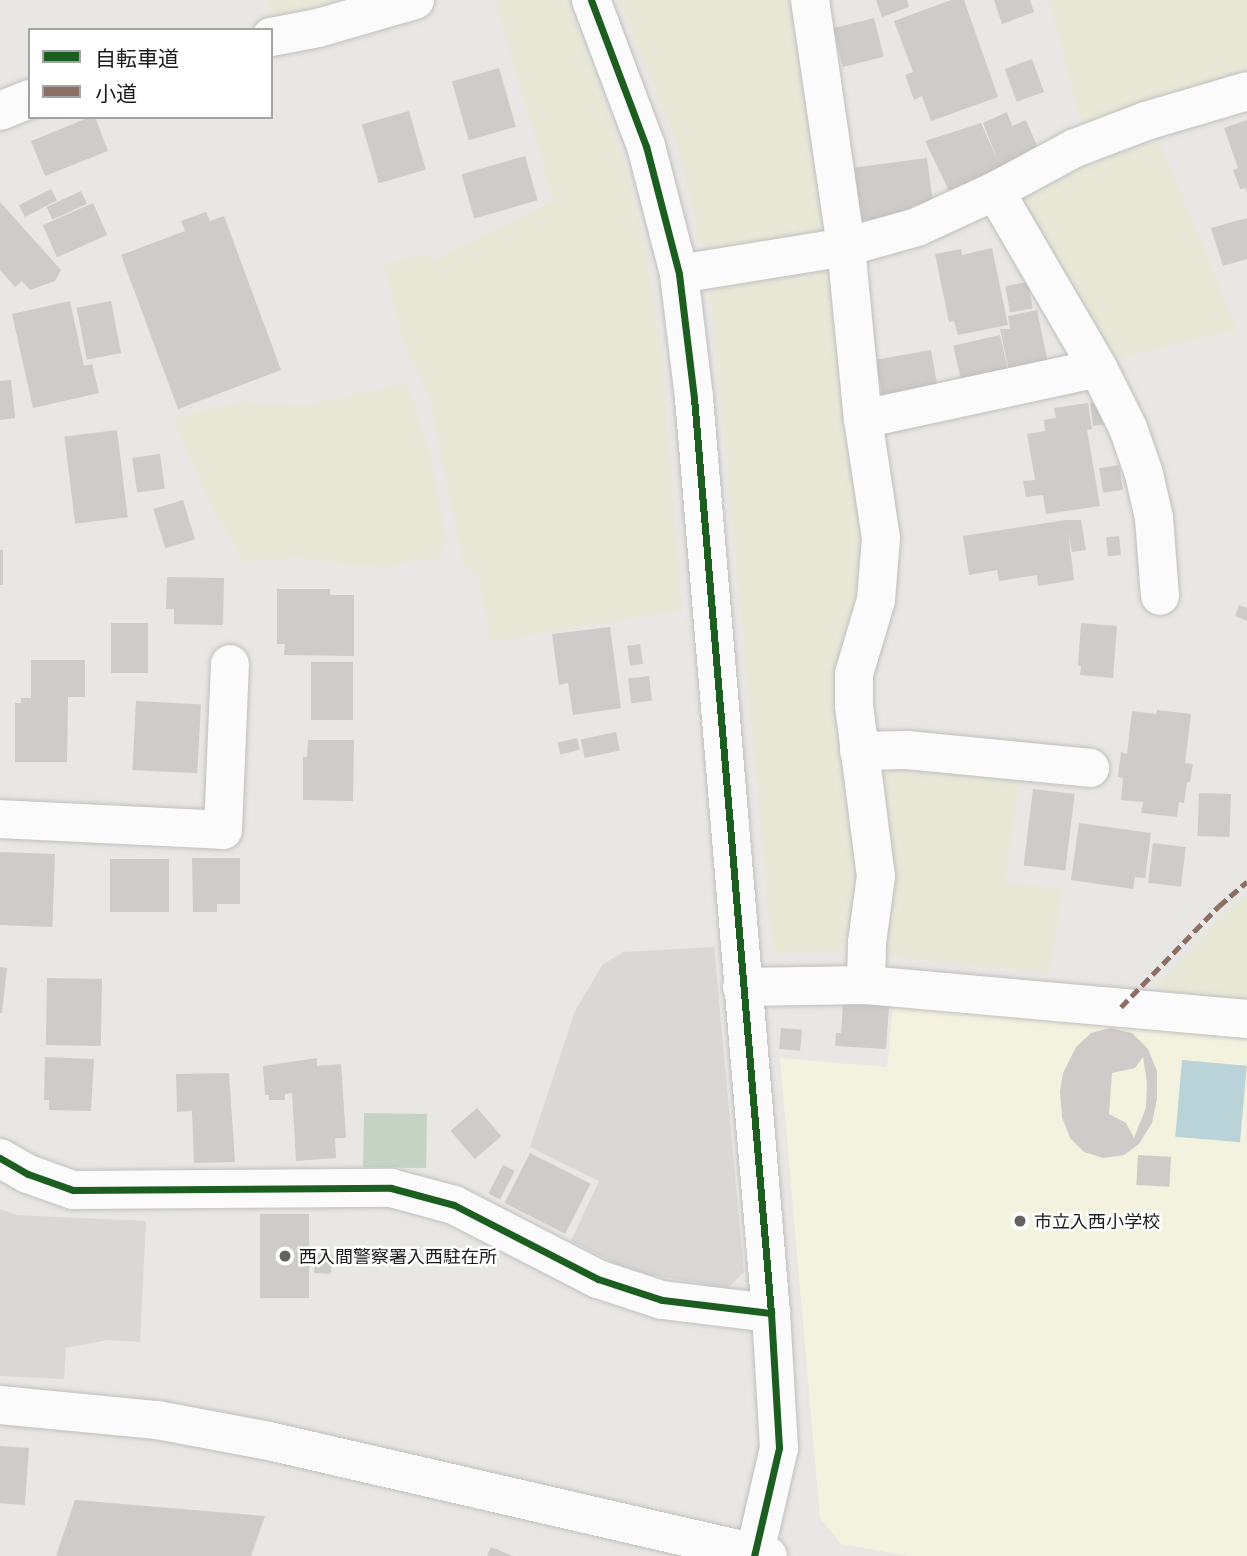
<!DOCTYPE html>
<meta charset="utf-8">
<style>
body{margin:0}
#map{position:relative;width:1247px;height:1556px;overflow:hidden;background:#e9e7e3;font-family:Manrope,"Noto Sans JP",sans-serif}
div>[style]{position:absolute}
[style*='--x']{left:calc(var(--x)*1px);top:calc(var(--y)*1px);width:calc(var(--w)*1px);rotate:calc(var(--a)*1deg)}
.education>*{inset:0;background:#f3f2df}
.farmland>*{inset:0;background:#e8e8d7}
.cemetery>*{inset:0;background:#c4d3c3;transform-origin:0 0}
.parking>*{inset:0;background:#d9d8d7}
.water>*{inset:0;background:#bad3d9;transform-origin:0 0}
.building>*{inset:0;background:#cecbc8;transform-origin:0 0}
.roads{filter:drop-shadow(0 0 2px #c0bfbe) drop-shadow(0 0 2px #c0bfbe)}
.minor>*{height:38px;margin:-19px;padding:0 19px;transform-origin:19px;border-radius:19px;background:#fcfbfb}
.quiet>*{height:5px;margin-top:-2.5px;transform-origin:0;background:repeating-linear-gradient(90deg,#8d6e63 0 10px,transparent 0 15px)}
.cycleway>*{height:7px;margin:-3.5px;padding:0 3.5px;transform-origin:3.5px;border-radius:3.5px;background:#1b5e20}
.dots>*{width:19px;height:19px;translate:-50% -50%;box-sizing:border-box;border:4px solid #fff;border-radius:50%}
span{translate:-50% -50%;white-space:nowrap;text-align:center;line-height:1.15;-webkit-text-stroke:5px #fff;paint-order:stroke}
.poi-label{font-size:18px;color:#1b1b1b}
.left{translate:0 -50%;text-align:left}
.legend{position:absolute;left:28px;top:28px;width:245px;height:91px;box-sizing:border-box;background:#fff;border:2px solid #a4a4a4;margin:0;padding:9px 12px;list-style:none;font-size:21px;color:#1b1b1b}
.legend li{display:flex;align-items:center;gap:14px;height:35px}
.legend b{width:35px;border:2px solid #a4a4a4}
</style>
<div id="map">
<div class="education">
<i style="clip-path:polygon(893px 1007px,1247px 1036px,1247px 1556px,908px 1556px,841px 1544px,820px 1518px,780px 1058px,887px 1067px)"></i>
</div>
<div class="farmland">
<i style="clip-path:polygon(268px 0,341px 0,275px 16px)"></i>
<i style="clip-path:polygon(501px 0,566px 0,601px 89px,623px 158px,645px 242px,662px 349px,682px 610px,491px 642px,478px 574px,463px 563px,429px 396px,401px 336px,384px 264px,428px 253px,430px 262px,554px 201px,495px 2px)"></i>
<i style="clip-path:polygon(619px 0,803px 0,830px 217px,823px 235px,719px 253px,699px 241px,688px 185px,672px 131px)"></i>
<i style="clip-path:polygon(1049px 0,1247px 0,1247px 79px,1082px 127px)"></i>
<i style="clip-path:polygon(1150px 136px,1158px 138px,1237px 329px,1120px 358px,1105px 354px,1009px 197px)"></i>
<i style="clip-path:polygon(835px 264px,866px 525px,866px 871px,854px 938px,840px 952px,776px 954px,772px 941px,710px 291px,724px 275px)"></i>
<i style="clip-path:polygon(407px 383px,431px 456px,447px 542px,439px 557px,391px 566px,352px 565px,296px 557px,245px 562px,214px 511px,173px 418px,242px 402px,308px 405px)"></i>
<i style="clip-path:polygon(876px 761px,1021px 771px,1005px 882px,1062px 888px,1050px 974px,888px 956px,879px 952px)"></i>
<i style="clip-path:polygon(1247px 895px,1247px 1000px,1159px 994px,1158px 985px,1229px 909px)"></i>
</div>
<div class="cemetery">
<i style="left:364px;top:1113px;width:63px;height:54px;rotate:1deg"></i>
</div>
<div class="parking">
<i style="clip-path:polygon(714px 947px,744px 1272px,728px 1288px,633px 1272px,571px 1241px,599px 1181px,530px 1147px,575px 1011px,603px 964px,624px 952px)"></i>
<i style="clip-path:polygon(0 1209px,17px 1215px,146px 1221px,140px 1342px,108px 1340px,66px 1348px,64px 1379px,0 1376px)"></i>
</div>
<div class="water">
<i style="left:1182px;top:1060px;width:65px;height:77px;rotate:5deg"></i>
</div>
<div class="building">
<i style="clip-path:polygon(876px 0,907px 0,909px 7px,882px 17px)"></i>
<i style="clip-path:polygon(951px 0,964px 0,998px 97px,931px 121px,922px 96px,914px 100px,905px 75px,913px 72px,894px 21px)"></i>
<i style="clip-path:polygon(994px 0,1030px 0,1034px 12px,1002px 24px)"></i>
<i style="left:874px;top:18px;width:40px;height:42px;rotate:76deg"></i>
<i style="left:1032px;top:59px;width:35px;height:29px;rotate:70deg"></i>
<i style="left:499px;top:68px;width:61px;height:49px;rotate:74deg"></i>
<i style="left:409px;top:111px;width:61px;height:49px;rotate:74deg"></i>
<i style="clip-path:polygon(1007px 112px,1012px 126px,1026px 120px,1037px 146px,1027px 151px,1028px 155px,951px 195px,925px 141px,981px 123px,998px 161px,983px 123px)"></i>
<i style="clip-path:polygon(90px 117px,95px 117px,108px 151px,45px 176px,31px 141px)"></i>
<i style="clip-path:polygon(1247px 120px,1247px 193px,1245px 188px,1240px 189px,1233px 170px,1238px 168px,1224px 128px)"></i>
<i style="left:525px;top:156px;width:46px;height:66px;rotate:74deg"></i>
<i style="clip-path:polygon(927px 158px,933px 203px,912px 206px,913px 214px,858px 221px,851px 168px)"></i>
<i style="left:51px;top:189px;width:13px;height:36px;rotate:63deg"></i>
<i style="left:81px;top:191px;width:14px;height:38px;rotate:65deg"></i>
<i style="clip-path:polygon(0 202px,61px 270px,55px 281px,30px 290px,22px 281px,15px 287px,0 270px)"></i>
<i style="left:93px;top:203px;width:35px;height:55px;rotate:66deg"></i>
<i style="clip-path:polygon(206px 212px,210px 221px,224px 216px,281px 370px,178px 409px,121px 255px,185px 231px,181px 221px)"></i>
<i style="clip-path:polygon(1247px 218px,1247px 259px,1223px 266px,1211px 228px)"></i>
<i style="clip-path:polygon(992px 248px,1008px 325px,958px 335px,954px 321px,949px 322px,935px 254px,961px 249px,962px 255px)"></i>
<i style="left:1028px;top:282px;width:27px;height:23px;rotate:80deg"></i>
<i style="clip-path:polygon(70px 301px,84px 366px,92px 364px,99px 393px,33px 408px,12px 314px)"></i>
<i style="left:111px;top:301px;width:53px;height:35px;rotate:79deg"></i>
<i style="clip-path:polygon(1037px 310px,1049px 368px,1010px 376px,1000px 329px,1010px 329px,1008px 316px)"></i>
<i style="left:1000px;top:335px;width:41px;height:48px;rotate:77deg"></i>
<i style="left:931px;top:350px;width:41px;height:56px;rotate:80deg"></i>
<i style="clip-path:polygon(11px 380px,15px 418px,0 420px,0 381px)"></i>
<i style="left:1107px;top:401px;width:23px;height:17px;rotate:83deg"></i>
<i style="clip-path:polygon(1088px 403px,1092px 429px,1087px 430px,1100px 506px,1046px 514px,1043px 495px,1026px 497px,1023px 481px,1035px 480px,1027px 434px,1045px 431px,1044px 420px,1056px 418px,1054px 408px)"></i>
<i style="left:117px;top:430px;width:88px;height:53px;rotate:83deg"></i>
<i style="left:160px;top:454px;width:35px;height:28px;rotate:82deg"></i>
<i style="left:1119px;top:465px;width:25px;height:20px;rotate:81deg"></i>
<i style="left:183px;top:500px;width:41px;height:31px;rotate:73deg"></i>
<i style="clip-path:polygon(1066px 520px,1081px 520px,1086px 550px,1072px 552px,1068px 530px,1074px 580px,1038px 586px,1037px 575px,999px 581px,997px 570px,969px 575px,963px 536px)"></i>
<i style="left:1119px;top:536px;width:19px;height:13px;rotate:84deg"></i>
<i style="left:0;top:550px;width:3px;height:35px"></i>
<i style="clip-path:polygon(167px 577px,224px 578px,223px 625px,174px 624px,174px 609px,166px 609px)"></i>
<i style="clip-path:polygon(277px 589px,330px 589px,330px 595px,354px 595px,354px 656px,284px 655px,285px 644px,277px 644px)"></i>
<i style="clip-path:polygon(1239px 605px,1247px 608px,1247px 621px,1235px 616px)"></i>
<i style="left:111px;top:623px;width:37px;height:50px"></i>
<i style="clip-path:polygon(1081px 623px,1117px 626px,1113px 678px,1080px 675px,1081px 666px,1078px 666px)"></i>
<i style="clip-path:polygon(610px 627px,621px 708px,573px 715px,568px 683px,559px 685px,552px 634px)"></i>
<i style="left:640px;top:644px;width:20px;height:13px;rotate:81deg"></i>
<i style="clip-path:polygon(31px 660px,85px 660px,85px 697px,68px 697px,67px 762px,15px 762px,15px 703px,21px 703px,21px 698px,31px 698px)"></i>
<i style="left:311px;top:662px;width:42px;height:58px"></i>
<i style="left:649px;top:676px;width:25px;height:21px;rotate:83deg"></i>
<i style="left:136px;top:701px;width:65px;height:69px;rotate:3deg"></i>
<i style="clip-path:polygon(1157px 710px,1191px 714px,1185px 763px,1193px 764px,1190px 782px,1187px 782px,1184px 803px,1179px 802px,1177px 817px,1141px 813px,1143px 802px,1121px 800px,1123px 778px,1118px 777px,1121px 752px,1127px 754px,1132px 711px,1156px 714px)"></i>
<i style="left:616px;top:732px;width:19px;height:36px;rotate:78deg"></i>
<i style="left:577px;top:738px;width:12px;height:20px;rotate:76deg"></i>
<i style="clip-path:polygon(308px 740px,354px 740px,353px 801px,303px 800px,303px 757px,307px 757px)"></i>
<i style="left:1033px;top:789px;width:42px;height:77px;rotate:7deg"></i>
<i style="left:1199px;top:793px;width:32px;height:43px;rotate:2deg"></i>
<i style="clip-path:polygon(1079px 823px,1151px 833px,1145px 878px,1135px 877px,1133px 889px,1071px 880px)"></i>
<i style="left:1153px;top:843px;width:33px;height:40px;rotate:7deg"></i>
<i style="left:0;top:852px;width:55px;height:73px;rotate:2deg"></i>
<i style="clip-path:polygon(192px 858px,240px 858px,240px 904px,217px 904px,217px 912px,193px 912px)"></i>
<i style="left:110px;top:859px;width:59px;height:53px"></i>
<i style="clip-path:polygon(0 967px,7px 968px,2px 1013px,0 1013px)"></i>
<i style="left:47px;top:978px;width:55px;height:67px;rotate:1deg"></i>
<i style="clip-path:polygon(843px 1003px,889px 1006px,886px 1049px,835px 1046px,836px 1033px,841px 1033px)"></i>
<i style="left:781px;top:1028px;width:21px;height:21px;rotate:5deg"></i>
<i style="clip-path:polygon(evenodd,1111px 1028px,1132px 1033px,1148px 1049px,1157px 1071px,1157px 1099px,1152px 1123px,1139px 1144px,1124px 1155px,1103px 1158px,1084px 1152px,1070px 1138px,1062px 1117px,1060px 1091px,1063px 1073px,1076px 1047px,1091px 1033px,1111px 1028px,1143px 1057px,1147px 1083px,1146px 1108px,1134px 1138px,1126px 1123px,1109px 1114px,1112px 1073px,1135px 1068px,1143px 1057px)"></i>
<i style="clip-path:polygon(45px 1057px,94px 1059px,91px 1111px,49px 1110px,49px 1100px,44px 1100px)"></i>
<i style="clip-path:polygon(317px 1058px,317px 1066px,341px 1064px,346px 1138px,335px 1138px,336px 1158px,296px 1161px,292px 1093px,285px 1094px,285px 1100px,269px 1100px,269px 1095px,265px 1095px,263px 1066px)"></i>
<i style="clip-path:polygon(229px 1073px,235px 1162px,194px 1163px,192px 1111px,177px 1112px,176px 1074px)"></i>
<i style="left:477px;top:1108px;width:37px;height:35px;rotate:49deg"></i>
<i style="left:530px;top:1153px;width:68px;height:56px;rotate:27deg"></i>
<i style="left:1138px;top:1155px;width:33px;height:30px;rotate:3deg"></i>
<i style="left:503px;top:1165px;width:13px;height:32px;rotate:27deg"></i>
<i style="left:260px;top:1214px;width:49px;height:84px"></i>
<i style="left:315px;top:1254px;width:17px;height:19px;rotate:3deg"></i>
<i style="left:0;top:1446px;width:29px;height:57px;rotate:4deg"></i>
<i style="clip-path:polygon(75px 1500px,265px 1516px,251px 1556px,56px 1556px)"></i>
<i style="clip-path:polygon(491px 1547px,513px 1556px,487px 1556px)"></i>
</div>
<div class="roads">
<div class="minor">
<i style="--x:591;--y:0;--w:156;--a:69.4"></i>
<i style="--x:646;--y:146;--w:132;--a:75.5"></i>
<i style="--x:679;--y:274;--w:125;--a:83.1"></i>
<i style="--x:694;--y:398;--w:918;--a:85.19"></i>
<i style="--x:771;--y:1313;--w:135;--a:86.6"></i>
<i style="--x:779;--y:1448;--w:111;--a:103"></i>
<i style="--x:810;--y:0;--w:250;--a:81.7"></i>
<i style="--x:846;--y:247;--w:173;--a:84.4"></i>
<i style="--x:863;--y:419;--w:120;--a:81.4"></i>
<i style="--x:881;--y:538;--w:62;--a:94.6"></i>
<i style="--x:876;--y:600;--w:77;--a:106.6"></i>
<i style="--x:854;--y:674;--w:31;--a:90"></i>
<i style="--x:854;--y:705;--w:172;--a:82.7"></i>
<i style="--x:876;--y:876;--w:68;--a:97.7"></i>
<i style="--x:867;--y:943;--w:42;--a:91.4"></i>
<i style="--x:271;--y:37;--w:48;--a:-10.8"></i>
<i style="--x:318;--y:28;--w:101;--a:-16.1"></i>
<i style="--x:0;--y:111;--w:32;--a:-22"></i>
<i style="--x:995;--y:191;--w:205;--a:59.8"></i>
<i style="--x:1098;--y:368;--w:67;--a:63.4"></i>
<i style="--x:1128;--y:428;--w:49;--a:70.8"></i>
<i style="--x:1144;--y:474;--w:45;--a:77.2"></i>
<i style="--x:1154;--y:518;--w:78;--a:85.6"></i>
<i style="--x:679;--y:274;--w:169;--a:-9.2"></i>
<i style="--x:846;--y:247;--w:74;--a:-15.7"></i>
<i style="--x:917;--y:227;--w:86;--a:-24.8"></i>
<i style="--x:995;--y:191;--w:91;--a:-28.3"></i>
<i style="--x:1075;--y:148;--w:76;--a:-20.8"></i>
<i style="--x:1146;--y:121;--w:105;--a:-16.5"></i>
<i style="--x:863;--y:419;--w:240;--a:-12.2"></i>
<i style="--x:859;--y:751;--w:48;--a:-1.2"></i>
<i style="--x:907;--y:750;--w:184;--a:5.6"></i>
<i style="--x:0;--y:819;--w:223;--a:2.8"></i>
<i style="--x:223;--y:830;--w:166;--a:-87.6"></i>
<i style="--x:742;--y:987;--w:124;--a:-0.9"></i>
<i style="--x:866;--y:985;--w:383;--a:5.1"></i>
<i style="--x:0;--y:1158;--w:32;--a:30"></i>
<i style="--x:28;--y:1174;--w:48;--a:19.6"></i>
<i style="--x:73;--y:1190;--w:318;--a:-0.4"></i>
<i style="--x:391;--y:1188;--w:65;--a:15.1"></i>
<i style="--x:454;--y:1205;--w:162;--a:27.2"></i>
<i style="--x:598;--y:1279;--w:67;--a:18.2"></i>
<i style="--x:662;--y:1300;--w:110;--a:6.8"></i>
<i style="--x:0;--y:1405;--w:158;--a:5.5"></i>
<i style="--x:157;--y:1420;--w:114;--a:10.6"></i>
<i style="--x:269;--y:1441;--w:512;--a:12.98"></i>
</div>
</div>
<div class="quiet">
<i style="--x:1121;--y:1007;--w:141;--a:-45.9"></i>
<i style="--x:1219;--y:906;--w:37;--a:-41"></i>
</div>
<div class="cycleway">
<i style="--x:591;--y:0;--w:156;--a:69.4"></i>
<i style="--x:646;--y:146;--w:132;--a:75.5"></i>
<i style="--x:679;--y:274;--w:125;--a:83.1"></i>
<i style="--x:694;--y:398;--w:918;--a:85.19"></i>
<i style="--x:771;--y:1313;--w:135;--a:86.6"></i>
<i style="--x:779;--y:1448;--w:111;--a:103"></i>
<i style="--x:0;--y:1158;--w:32;--a:30"></i>
<i style="--x:28;--y:1174;--w:48;--a:19.6"></i>
<i style="--x:73;--y:1190;--w:318;--a:-0.4"></i>
<i style="--x:391;--y:1188;--w:65;--a:15.1"></i>
<i style="--x:454;--y:1205;--w:162;--a:27.2"></i>
<i style="--x:598;--y:1279;--w:67;--a:18.2"></i>
<i style="--x:662;--y:1300;--w:110;--a:6.8"></i>
</div>
<div class="dots">
<i style="left:1020px;top:1221px;background:#636261"></i>
<i style="left:285px;top:1256px;background:#636261"></i>
</div>
<div class="poi-label">
<span class="left" style="left:1034px;top:1221px">市立入西小学校</span>
<span class="left" style="left:299px;top:1256px">西入間警察署入西駐在所</span>
</div>
<ul class="legend">
<li><b style="height:9px;background:#1b5e20"></b>自転車道</li>
<li><b style="height:9px;background:#8d6e63"></b>小道</li>
</ul>
</div>
